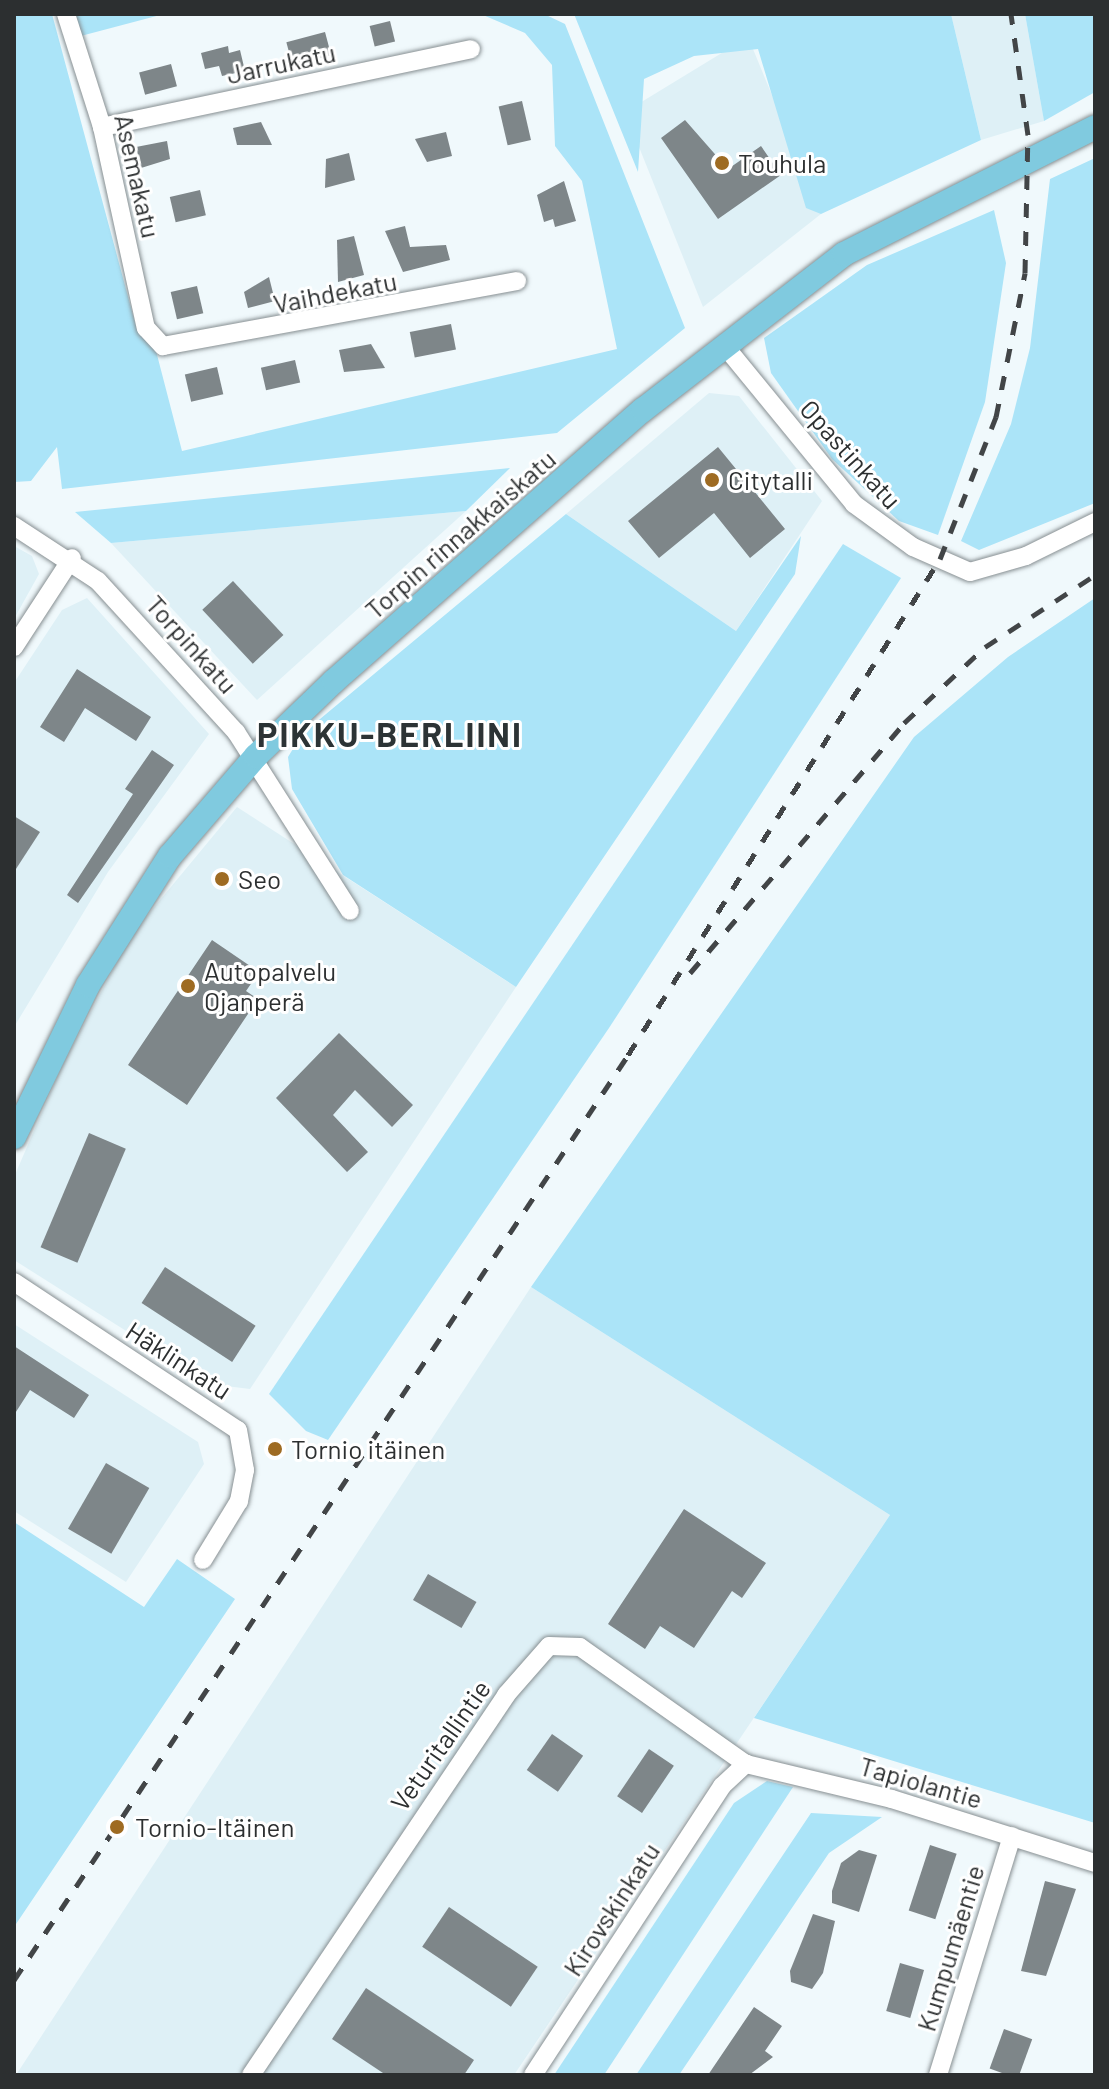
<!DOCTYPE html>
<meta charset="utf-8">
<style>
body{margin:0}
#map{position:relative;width:1109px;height:2089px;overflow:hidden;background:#f0f9fc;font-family:Barlow,sans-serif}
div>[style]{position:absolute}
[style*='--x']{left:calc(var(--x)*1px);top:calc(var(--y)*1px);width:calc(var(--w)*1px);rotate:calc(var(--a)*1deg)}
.built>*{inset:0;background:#def0f6}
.green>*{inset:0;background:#abe4f8}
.building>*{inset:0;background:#7e8689;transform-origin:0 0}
.roads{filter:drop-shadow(0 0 2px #878f92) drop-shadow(0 0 2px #878f92)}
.minor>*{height:18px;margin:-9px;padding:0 9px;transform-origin:9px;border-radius:9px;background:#fff}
.major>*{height:24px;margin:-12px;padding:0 12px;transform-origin:12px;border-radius:12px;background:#80cadf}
.rail>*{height:5px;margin-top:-2.5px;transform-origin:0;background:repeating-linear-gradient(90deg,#424547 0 14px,transparent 0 28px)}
.dots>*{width:22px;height:22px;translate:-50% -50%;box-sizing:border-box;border:4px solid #fff;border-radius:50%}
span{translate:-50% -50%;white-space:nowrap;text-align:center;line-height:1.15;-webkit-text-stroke:6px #fff;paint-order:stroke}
.street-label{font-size:26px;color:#2c2f30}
.poi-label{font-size:26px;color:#2c2f30}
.left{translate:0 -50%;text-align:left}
.district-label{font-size:34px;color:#2c3335;font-weight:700;letter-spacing:2px}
.frame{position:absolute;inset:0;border:16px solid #2c2f30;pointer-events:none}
</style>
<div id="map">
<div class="built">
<i style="clip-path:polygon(951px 14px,1025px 14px,1044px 121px,981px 140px)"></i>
<i style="clip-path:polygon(748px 37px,821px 214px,703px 307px,625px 112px)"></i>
<i style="clip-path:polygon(709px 393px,739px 396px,822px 501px,736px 631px,566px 514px)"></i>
<i style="clip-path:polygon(466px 511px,257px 700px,111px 543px)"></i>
<i style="clip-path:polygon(14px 546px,32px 556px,39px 574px,14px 619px)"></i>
<i style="clip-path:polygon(87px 598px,209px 734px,108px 872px,14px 1027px,14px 683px,62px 610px)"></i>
<i style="clip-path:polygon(237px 807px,516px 987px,250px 1389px,210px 1384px,14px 1260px,14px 1177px,62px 1066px,132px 934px)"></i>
<i style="clip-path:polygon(531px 1287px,890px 1515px,514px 2075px,16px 2075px)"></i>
<i style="clip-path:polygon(14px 1324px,198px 1442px,204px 1464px,126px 1582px,14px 1511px)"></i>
</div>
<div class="green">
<i style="clip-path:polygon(14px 14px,52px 14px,137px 330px,155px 347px,182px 451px,617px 349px,582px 181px,555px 146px,552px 65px,525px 33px,483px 15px,434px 14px,544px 14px,565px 24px,685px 328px,557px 433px,62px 489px,57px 447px,31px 481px,14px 482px)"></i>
<i style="clip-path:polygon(71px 14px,164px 14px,77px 37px)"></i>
<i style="clip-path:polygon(574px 14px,951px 14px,981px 140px,821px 214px,806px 208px,758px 49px,694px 56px,644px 79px,638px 172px)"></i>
<i style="clip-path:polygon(1025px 14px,1095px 14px,1095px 92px,1044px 121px)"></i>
<i style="clip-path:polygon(1095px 158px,1095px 503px,979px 550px,961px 541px,1011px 424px,1030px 348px,1050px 179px)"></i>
<i style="clip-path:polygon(994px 210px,1006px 263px,985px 402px,938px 535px,899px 521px,832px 459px,771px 373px,764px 338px,867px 265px)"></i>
<i style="clip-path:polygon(510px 468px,466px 511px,111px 543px,75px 512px)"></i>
<i style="clip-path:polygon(566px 514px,736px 631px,801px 536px,795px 574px,516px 987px,343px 875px,292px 789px,288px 757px,302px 734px)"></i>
<i style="clip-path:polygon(843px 544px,901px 578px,609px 1028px,328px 1440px,306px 1431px,269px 1394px)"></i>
<i style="clip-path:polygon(1095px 598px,1095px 1823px,754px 1718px,890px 1515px,531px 1287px,914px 737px,1008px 657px)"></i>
<i style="clip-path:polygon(14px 1522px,144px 1607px,177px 1559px,235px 1599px,14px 1927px)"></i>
<i style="clip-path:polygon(767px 1781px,793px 1787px,604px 2075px,554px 2075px,734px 1803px)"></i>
<i style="clip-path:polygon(811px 1813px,882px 1817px,829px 1853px,679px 2075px,636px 2075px)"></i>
</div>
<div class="building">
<i style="left:390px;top:21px;width:21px;height:21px;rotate:76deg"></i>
<i style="left:325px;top:32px;width:24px;height:40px;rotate:75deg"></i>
<i style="clip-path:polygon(228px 46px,229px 53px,240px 50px,245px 71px,222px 76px,219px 66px,205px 69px,201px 53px)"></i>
<i style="left:171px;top:64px;width:23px;height:33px;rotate:75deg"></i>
<i style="left:522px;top:101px;width:40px;height:24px;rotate:77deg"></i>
<i style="clip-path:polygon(685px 120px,728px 169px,761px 146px,781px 175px,718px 219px,661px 138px)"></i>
<i style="clip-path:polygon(261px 122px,272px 145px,237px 145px,233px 128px)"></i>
<i style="clip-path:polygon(446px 132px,452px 156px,427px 162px,415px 139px)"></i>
<i style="clip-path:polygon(167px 141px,170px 159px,141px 168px,136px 147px)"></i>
<i style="clip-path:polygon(349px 153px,355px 180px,325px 188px,326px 159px)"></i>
<i style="clip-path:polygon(564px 181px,576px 221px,555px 227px,553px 219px,544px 222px,537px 195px)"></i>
<i style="left:200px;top:190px;width:26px;height:31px;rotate:77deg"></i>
<i style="clip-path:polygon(405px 226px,410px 247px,446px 245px,450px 260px,403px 272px,385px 231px)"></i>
<i style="clip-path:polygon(354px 236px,364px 275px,338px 282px,337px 240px)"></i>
<i style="clip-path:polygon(269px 277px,275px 301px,248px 308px,244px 292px)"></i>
<i style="left:197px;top:286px;width:28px;height:27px;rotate:77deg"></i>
<i style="left:451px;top:324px;width:26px;height:42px;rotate:79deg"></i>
<i style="clip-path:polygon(371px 344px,385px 368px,344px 372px,339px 350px)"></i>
<i style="left:295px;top:360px;width:23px;height:35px;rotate:77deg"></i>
<i style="left:217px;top:367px;width:28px;height:33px;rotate:77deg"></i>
<i style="clip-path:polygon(718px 447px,785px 529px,750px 558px,714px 513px,659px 558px,628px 521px)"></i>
<i style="left:233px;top:581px;width:74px;height:42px;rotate:47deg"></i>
<i style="clip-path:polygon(77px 669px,151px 717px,136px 741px,85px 708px,64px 742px,40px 727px)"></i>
<i style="clip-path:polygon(152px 750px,174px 765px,78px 903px,67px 895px,133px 794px,125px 789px)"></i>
<i style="clip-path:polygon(14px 816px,40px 832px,14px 872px)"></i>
<i style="clip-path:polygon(212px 940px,259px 972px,246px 991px,258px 999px,187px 1105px,128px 1065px)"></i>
<i style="clip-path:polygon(339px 1033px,413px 1105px,392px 1127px,355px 1090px,333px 1115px,368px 1152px,347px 1172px,276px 1098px)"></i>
<i style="left:89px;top:1133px;width:40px;height:124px;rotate:23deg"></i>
<i style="left:165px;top:1267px;width:108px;height:43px;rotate:33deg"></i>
<i style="clip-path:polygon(14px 1346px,89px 1395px,74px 1418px,30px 1390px,14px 1415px)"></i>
<i style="left:106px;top:1463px;width:50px;height:76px;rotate:30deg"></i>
<i style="clip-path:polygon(684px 1509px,766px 1563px,742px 1598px,732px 1591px,694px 1648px,660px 1626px,645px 1649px,608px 1624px)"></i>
<i style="left:428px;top:1574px;width:56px;height:30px;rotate:30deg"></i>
<i style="left:552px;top:1734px;width:38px;height:44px;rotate:35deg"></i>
<i style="left:649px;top:1749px;width:30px;height:57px;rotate:34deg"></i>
<i style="left:930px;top:1845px;width:28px;height:69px;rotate:18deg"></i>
<i style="clip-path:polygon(859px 1850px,877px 1855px,859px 1912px,832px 1903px,832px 1891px,841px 1863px)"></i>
<i style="clip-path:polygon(1045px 1881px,1076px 1889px,1046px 1976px,1021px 1971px)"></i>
<i style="left:449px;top:1907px;width:107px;height:48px;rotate:34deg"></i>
<i style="clip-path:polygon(813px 1914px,835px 1921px,823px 1973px,812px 1989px,791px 1982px,790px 1971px)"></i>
<i style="left:900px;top:1963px;width:25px;height:50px;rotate:16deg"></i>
<i style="clip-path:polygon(366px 1988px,474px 2060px,464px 2075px,386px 2075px,332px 2039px)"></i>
<i style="clip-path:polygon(754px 2007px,782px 2026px,765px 2051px,773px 2057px,749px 2075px,708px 2075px)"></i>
<i style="left:1004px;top:2029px;width:30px;height:42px;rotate:20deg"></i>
</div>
<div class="roads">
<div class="minor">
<i style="--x:66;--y:14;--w:119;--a:72.3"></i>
<i style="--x:102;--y:127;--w:206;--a:77.7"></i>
<i style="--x:146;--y:328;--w:25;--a:47"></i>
<i style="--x:163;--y:346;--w:360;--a:-10.4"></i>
<i style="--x:102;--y:127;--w:377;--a:-11.9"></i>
<i style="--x:724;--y:345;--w:205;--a:50.7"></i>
<i style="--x:854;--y:504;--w:73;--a:36.1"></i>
<i style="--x:913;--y:547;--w:62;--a:23.7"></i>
<i style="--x:970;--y:572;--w:58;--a:-15.9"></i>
<i style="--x:1026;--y:556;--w:77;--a:-26.2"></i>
<i style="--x:14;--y:526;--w:100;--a:33.2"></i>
<i style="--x:98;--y:581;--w:205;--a:47.6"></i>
<i style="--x:236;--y:732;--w:212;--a:57.5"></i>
<i style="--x:14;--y:647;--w:106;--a:-56.9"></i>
<i style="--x:14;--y:1282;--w:268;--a:33.5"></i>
<i style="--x:238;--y:1430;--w:41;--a:80.1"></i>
<i style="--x:245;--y:1470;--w:32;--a:101"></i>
<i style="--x:239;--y:1501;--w:69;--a:121.4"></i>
<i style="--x:251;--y:2075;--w:458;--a:-56.1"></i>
<i style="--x:506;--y:1695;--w:65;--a:-48.7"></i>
<i style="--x:549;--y:1646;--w:31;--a:2"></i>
<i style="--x:580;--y:1647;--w:203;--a:35.2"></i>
<i style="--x:533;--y:2075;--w:345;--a:-56.8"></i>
<i style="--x:722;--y:1786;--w:33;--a:-43"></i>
<i style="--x:746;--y:1764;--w:150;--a:13.5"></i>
<i style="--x:892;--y:1799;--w:213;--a:17.5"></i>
<i style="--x:938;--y:2075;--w:250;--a:-72.8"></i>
</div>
<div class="major">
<i style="--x:14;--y:1137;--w:169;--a:-64"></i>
<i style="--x:88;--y:985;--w:153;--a:-57.6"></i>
<i style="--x:170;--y:856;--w:132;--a:-49.3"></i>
<i style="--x:256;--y:756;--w:108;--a:-43.9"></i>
<i style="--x:334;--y:681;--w:411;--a:-41.3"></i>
<i style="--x:643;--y:410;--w:254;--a:-37.8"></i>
<i style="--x:844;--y:254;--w:281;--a:-26.8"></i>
</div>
</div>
<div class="rail">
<i style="--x:690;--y:973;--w:329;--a:-49.4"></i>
<i style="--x:904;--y:723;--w:111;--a:-43.2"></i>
<i style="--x:985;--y:647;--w:131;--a:-33.2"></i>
<i style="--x:14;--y:1980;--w:1110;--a:-56.42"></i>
<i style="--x:628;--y:1055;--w:586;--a:-57.83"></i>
<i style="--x:940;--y:559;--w:153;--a:-68.5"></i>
<i style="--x:996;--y:417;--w:147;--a:-78.6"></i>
<i style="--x:1025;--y:273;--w:138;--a:-88.8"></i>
<i style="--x:1028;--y:135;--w:122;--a:-98"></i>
</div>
<div class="dots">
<i style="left:722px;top:163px;background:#9e6b22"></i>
<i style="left:712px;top:480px;background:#9e6b22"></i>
<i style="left:222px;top:879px;background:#9e6b22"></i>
<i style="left:188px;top:986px;background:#9e6b22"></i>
<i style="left:275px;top:1449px;background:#9e6b22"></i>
<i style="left:117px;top:1827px;background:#9e6b22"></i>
</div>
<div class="street-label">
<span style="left:281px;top:63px;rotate:-12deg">Jarrukatu</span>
<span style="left:138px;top:176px;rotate:77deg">Asemakatu</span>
<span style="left:335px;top:292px;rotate:-11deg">Vaihdekatu</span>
<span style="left:851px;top:454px;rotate:48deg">Opastinkatu</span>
<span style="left:460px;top:534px;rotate:-41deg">Torpin rinnakkaiskatu</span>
<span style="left:192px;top:644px;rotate:48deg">Torpinkatu</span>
<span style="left:179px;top:1360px;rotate:33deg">Häklinkatu</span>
<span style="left:440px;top:1745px;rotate:-55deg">Veturitallintie</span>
<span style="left:921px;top:1782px;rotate:16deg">Tapiolantie</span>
<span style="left:611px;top:1909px;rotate:-57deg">Kirovskinkatu</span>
<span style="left:950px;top:1948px;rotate:-73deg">Kumpumäentie</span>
</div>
<div class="poi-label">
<span class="left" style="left:738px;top:163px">Touhula</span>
<span class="left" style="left:728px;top:480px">Citytalli</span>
<span class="left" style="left:238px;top:879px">Seo</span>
<span class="left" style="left:204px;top:986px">Autopalvelu<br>Ojanperä</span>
<span class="left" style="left:291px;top:1449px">Tornio itäinen</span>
<span class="left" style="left:135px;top:1827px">Tornio-Itäinen</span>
</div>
<div class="district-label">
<span style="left:390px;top:734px">PIKKU-BERLIINI</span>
</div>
<div class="frame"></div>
</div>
